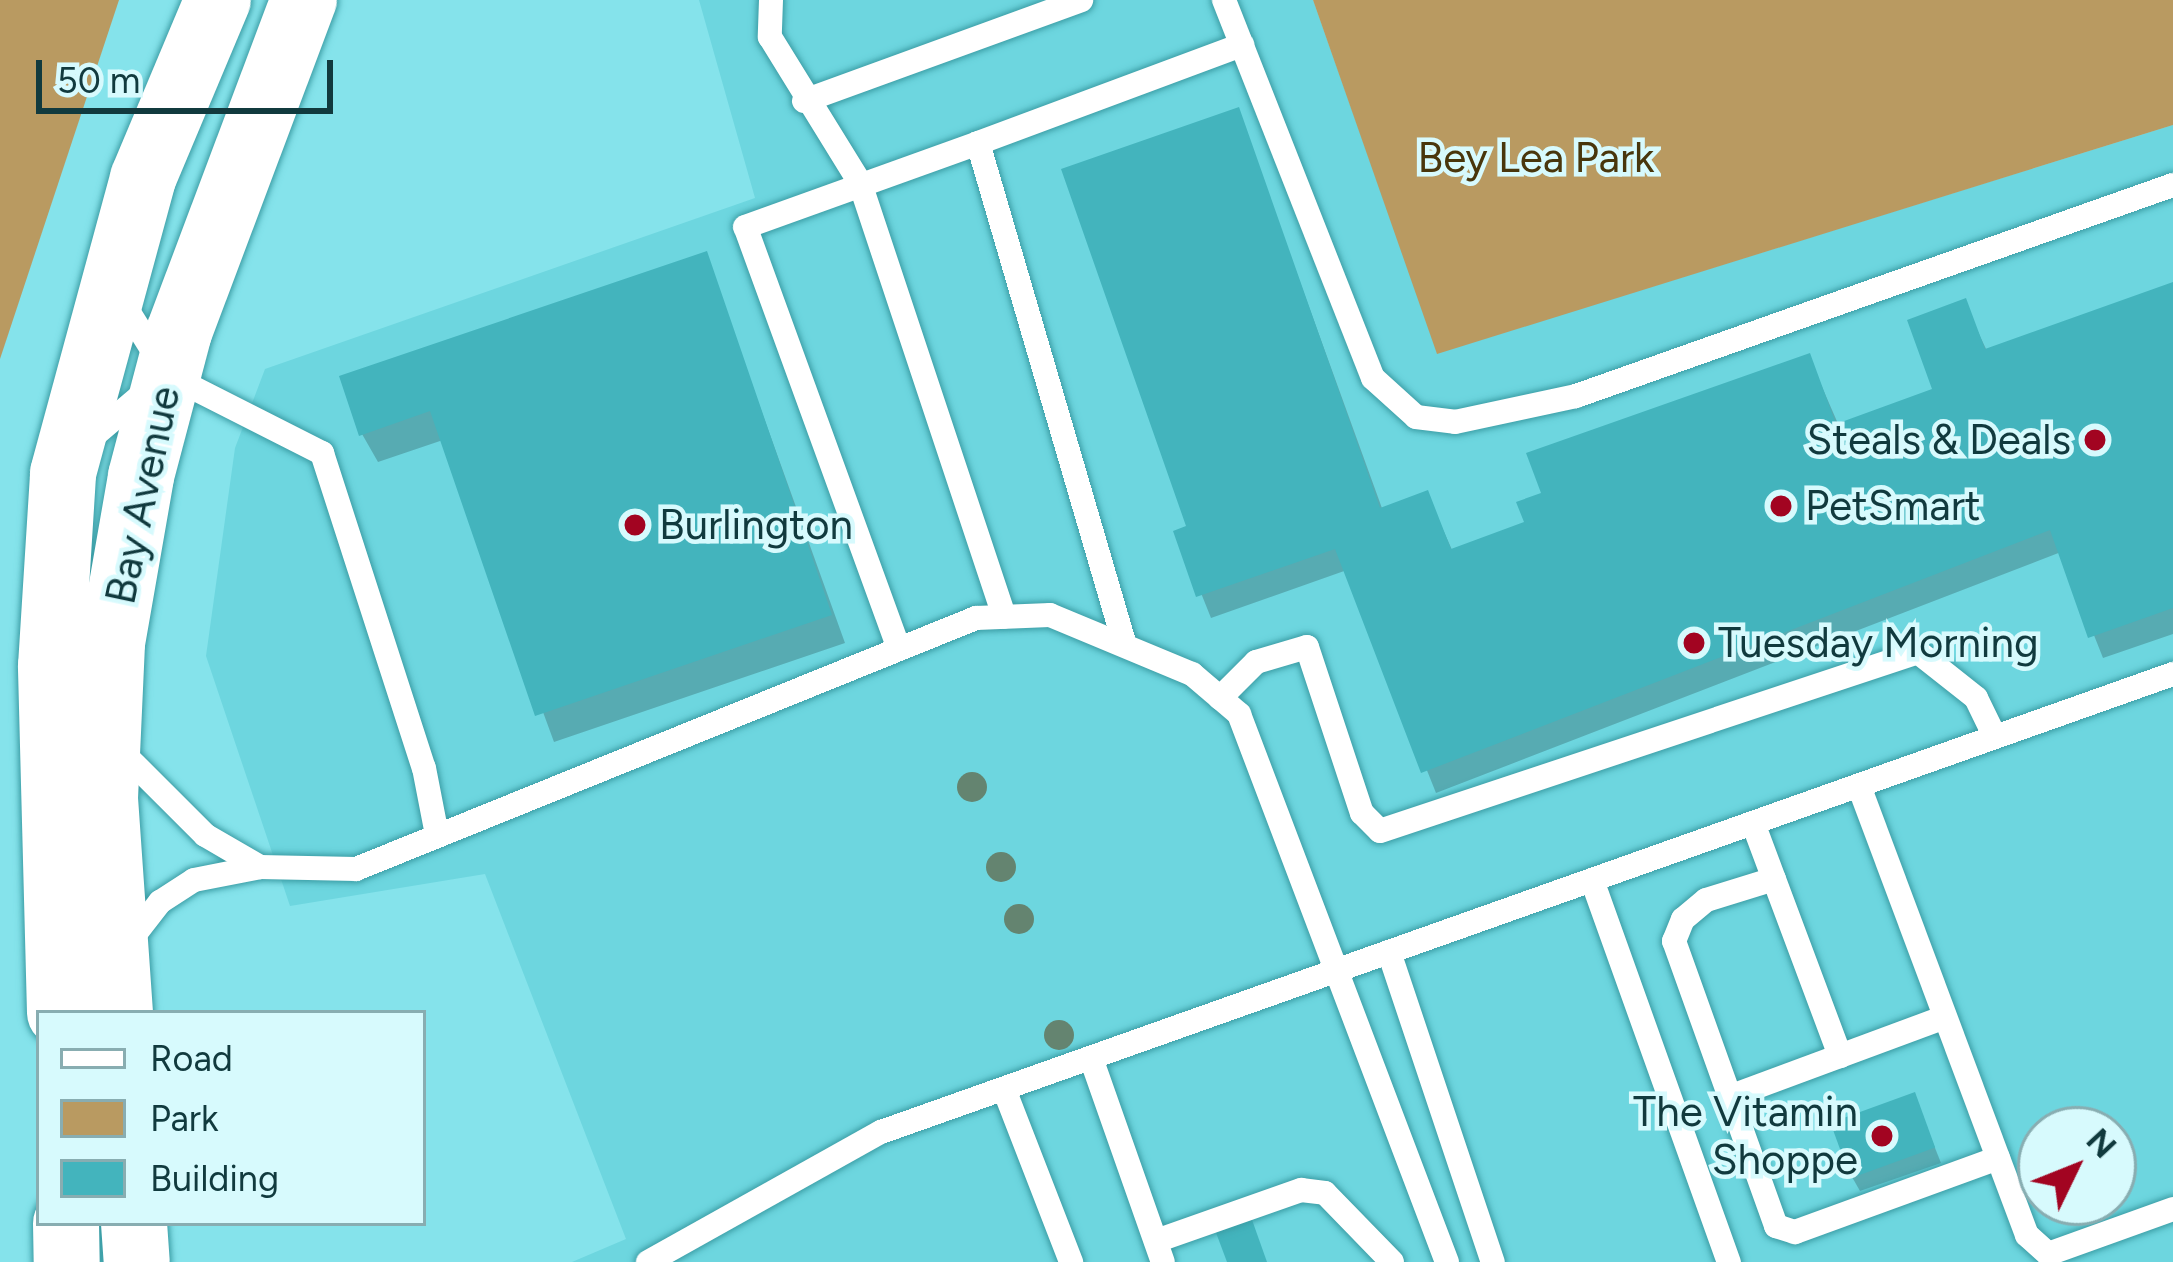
<!DOCTYPE html>
<style>
body{margin:0}
#map{position:relative;width:2173px;height:1262px;overflow:hidden;background:#85e3eb;font-family:Figtree,sans-serif}
div>[style]{position:absolute}
[style*='--x']{left:calc(var(--x)*1px);top:calc(var(--y)*1px);width:calc(var(--w)*1px);rotate:calc(var(--a)*1deg)}
.built>*{inset:0;background:#6dd6df}
.green>*{inset:0;background:#b99a61}
.shadow>*{inset:0;background:#0003}
.building>*{inset:0;background:#43b4bd;transform-origin:0 0}
.roads{filter:drop-shadow(0 0 3px #3b9da5) drop-shadow(0 0 3px #3b9da5)}
.lane>*{height:24px;margin:-12px;padding:0 12px;transform-origin:12px;border-radius:12px;background:#fff}
.primary>*{height:66px;margin:-33px;padding:0 33px;transform-origin:33px;border-radius:33px;background:#fff}
.trees>*{width:30px;height:30px;margin:-15px;border-radius:50%;background:#648470}
.dots>*{width:33px;height:33px;translate:-50% -50%;box-sizing:border-box;border:6px solid #d7fafd;border-radius:50%}
span{translate:-50% -50%;white-space:nowrap;text-align:center;line-height:1.15;-webkit-text-stroke:9px #d7fafd;paint-order:stroke}
.park-label{font-size:42px;color:#49360c}
.poi-label{font-size:42px;color:#113a3e}
.right{translate:-100% -50%;text-align:right}
.left{translate:0 -50%;text-align:left}
.street-label{font-size:42px;color:#113a3e}
.legend{position:absolute;left:36px;top:1010px;width:390px;height:216px;box-sizing:border-box;background:#d7fafd;border:3px solid #88adb1;margin:0;padding:15px 21px;list-style:none;font-size:36px;color:#113a3e}
.legend li{display:flex;align-items:center;gap:24px;height:60px}
.legend b{width:60px;border:3px solid #88adb1}
.north{position:absolute;left:2017px;top:1106px;width:120px;height:120px;box-sizing:border-box;background:#d7fafd;border:3px solid #88adb1;border-radius:50%;rotate:47deg;font-size:33px;font-weight:700;line-height:48px;text-align:center;color:#113a3e}
.north::after{content:'';display:block;margin:auto;width:42px;height:54px;background:#a20421;clip-path:polygon(50% 0,100% 100%,50% 72%,0 100%)}
.scale{position:absolute;left:36px;top:60px;width:297px;height:54px;box-sizing:border-box;border:6px solid #113a3e;border-top:0;padding-left:15px;font-size:36px;line-height:42px;white-space:nowrap;color:#113a3e;-webkit-text-stroke:9px #d7fafd;paint-order:stroke}
</style>
<div id="map">
<div class="built">
<i style="clip-path:polygon(evenodd,699px 0,1313px 0,1438px 353px,2173px 125px,2173px 1262px,572px 1262px,626px 1239px,485px 874px,290px 906px,206px 656px,235px 448px,265px 369px,755px 198px,699px 0,2041px 1130px,2113px 1130px,2113px 1202px,2041px 1202px,2041px 1130px)"></i>
</div>
<div class="green">
<i style="clip-path:polygon(0 0,119px 0,0 359px)"></i>
<i style="clip-path:polygon(1313px 0,2173px 0,2173px 125px,1437px 354px)"></i>
</div>
<div class="shadow">
<i style="clip-path:polygon(1238px 111px,1383px 511px,1427px 494px,1453px 552px,1528px 524px,1809px 357px,1839px 426px,1936px 391px,1964px 302px,1987px 351px,2173px 286px,2173px 634px,2103px 658px,2061px 552px,1436px 793px,1347px 570px,1211px 618px,1177px 533px,1190px 528px)"></i>
<i style="clip-path:polygon(705px 254px,845px 643px,554px 742px,443px 440px,378px 462px,362px 434px)"></i>
<i style="clip-path:polygon(1914px 1095px,1941px 1163px,1860px 1191px,1852px 1177px)"></i>
</div>
<div class="building">
<i style="clip-path:polygon(1239px 107px,1380px 508px,1428px 490px,1451px 549px,1524px 522px,1516px 502px,1541px 493px,1526px 453px,1810px 353px,1836px 424px,1932px 389px,1907px 320px,1966px 298px,1985px 349px,2173px 282px,2173px 608px,2088px 638px,2050px 530px,1421px 773px,1335px 549px,1196px 597px,1173px 531px,1186px 526px,1061px 169px)"></i>
<i style="clip-path:polygon(707px 251px,832px 615px,535px 716px,430px 411px,359px 436px,339px 376px)"></i>
<i style="left:1915px;top:1092px;width:59px;height:90px;rotate:70deg"></i>
<i style="clip-path:polygon(1251px 1217px,1267px 1262px,1227px 1262px,1215px 1230px)"></i>
</div>
<div class="roads">
<div class="lane">
<i style="--x:771;--y:0;--w:37;--a:92"></i>
<i style="--x:770;--y:37;--w:172;--a:58.3"></i>
<i style="--x:860;--y:183;--w:457;--a:71.6"></i>
<i style="--x:1224;--y:0;--w:406;--a:68.5"></i>
<i style="--x:1373;--y:378;--w:58;--a:42.2"></i>
<i style="--x:1416;--y:417;--w:39;--a:7"></i>
<i style="--x:1455;--y:422;--w:124;--a:-12.1"></i>
<i style="--x:1576;--y:396;--w:633;--a:-19.47"></i>
<i style="--x:804;--y:101;--w:295;--a:-20"></i>
<i style="--x:978;--y:143;--w:282;--a:-20.4"></i>
<i style="--x:123;--y:303;--w:85;--a:58"></i>
<i style="--x:168;--y:375;--w:173;--a:26.9"></i>
<i style="--x:322;--y:453;--w:331;--a:72.1"></i>
<i style="--x:424;--y:768;--w:68;--a:79"></i>
<i style="--x:91;--y:438;--w:79;--a:-40.4"></i>
<i style="--x:899;--y:649;--w:449;--a:-110"></i>
<i style="--x:745;--y:227;--w:248;--a:-19.8"></i>
<i style="--x:978;--y:143;--w:517;--a:73.7"></i>
<i style="--x:1220;--y:698;--w:51;--a:-45"></i>
<i style="--x:1256;--y:662;--w:53;--a:-16.4"></i>
<i style="--x:1307;--y:647;--w:175;--a:71.7"></i>
<i style="--x:1362;--y:813;--w:25;--a:45"></i>
<i style="--x:1380;--y:831;--w:567;--a:-18.4"></i>
<i style="--x:1918;--y:652;--w:74;--a:38.4"></i>
<i style="--x:1976;--y:698;--w:43;--a:64"></i>
<i style="--x:120;--y:750;--w:120;--a:45"></i>
<i style="--x:205;--y:835;--w:64;--a:30.2"></i>
<i style="--x:1859;--y:786;--w:479;--a:69.5"></i>
<i style="--x:2027;--y:1235;--w:28;--a:42"></i>
<i style="--x:2048;--y:1254;--w:133;--a:-19.8"></i>
<i style="--x:1753;--y:823;--w:249;--a:69.5"></i>
<i style="--x:1774;--y:879;--w:71;--a:162.8"></i>
<i style="--x:1706;--y:900;--w:30;--a:140"></i>
<i style="--x:1683;--y:919;--w:24;--a:112"></i>
<i style="--x:1674;--y:941;--w:303;--a:70.3"></i>
<i style="--x:1776;--y:1226;--w:20;--a:18"></i>
<i style="--x:1795;--y:1232;--w:216;--a:-20"></i>
<i style="--x:1592;--y:880;--w:406;--a:70.3"></i>
<i style="--x:129;--y:942;--w:51;--a:-52.2"></i>
<i style="--x:160;--y:902;--w:40;--a:-32.9"></i>
<i style="--x:194;--y:880;--w:67;--a:-11.1"></i>
<i style="--x:260;--y:867;--w:96;--a:1.2"></i>
<i style="--x:356;--y:869;--w:669;--a:-22.04"></i>
<i style="--x:976;--y:618;--w:74;--a:-2.3"></i>
<i style="--x:1050;--y:615;--w:154;--a:22.6"></i>
<i style="--x:1192;--y:674;--w:62;--a:40.4"></i>
<i style="--x:1239;--y:714;--w:586;--a:69.22"></i>
<i style="--x:1389;--y:952;--w:327;--a:71.5"></i>
<i style="--x:1091;--y:1058;--w:216;--a:70.6"></i>
<i style="--x:1004;--y:1089;--w:186;--a:68.8"></i>
<i style="--x:1729;--y:1097;--w:230;--a:-20.3"></i>
<i style="--x:1156;--y:1241;--w:154;--a:-19.4"></i>
<i style="--x:1301;--y:1190;--w:24;--a:7"></i>
<i style="--x:1325;--y:1193;--w:96;--a:45.8"></i>
<i style="--x:648;--y:1262;--w:267;--a:-29.2"></i>
<i style="--x:881;--y:1132;--w:1371;--a:-19.52"></i>
</div>
<div class="primary">
<i style="--x:60;--y:1013;--w:347;--a:-91.5"></i>
<i style="--x:51;--y:666;--w:193;--a:-86.4"></i>
<i style="--x:63;--y:473;--w:306;--a:-74.8"></i>
<i style="--x:143;--y:178;--w:193;--a:-67.2"></i>
<i style="--x:120;--y:1013;--w:216;--a:-94"></i>
<i style="--x:105;--y:798;--w:155;--a:-87.4"></i>
<i style="--x:112;--y:643;--w:169;--a:-80.1"></i>
<i style="--x:141;--y:476;--w:149;--a:-75.2"></i>
<i style="--x:179;--y:332;--w:355;--a:-69.4"></i>
<i style="--x:66;--y:1223;--w:39;--a:89"></i>
<i style="--x:134;--y:1223;--w:39;--a:86"></i>
</div>
</div>
<div class="trees">
<i style="left:972px;top:787px"></i>
<i style="left:1001px;top:867px"></i>
<i style="left:1019px;top:919px"></i>
<i style="left:1059px;top:1035px"></i>
</div>
<div class="dots">
<i style="left:2095px;top:440px;background:#a20421"></i>
<i style="left:1781px;top:506px;background:#a20421"></i>
<i style="left:635px;top:525px;background:#a20421"></i>
<i style="left:1694px;top:643px;background:#a20421"></i>
<i style="left:1882px;top:1136px;background:#a20421"></i>
</div>
<div class="park-label">
<span style="left:1536px;top:158px">Bey Lea Park</span>
</div>
<div class="poi-label">
<span class="right" style="left:2071px;top:440px">Steals &amp; Deals</span>
<span class="left" style="left:1805px;top:506px">PetSmart</span>
<span class="left" style="left:659px;top:525px">Burlington</span>
<span class="left" style="left:1718px;top:643px">Tuesday Morning</span>
<span class="right" style="left:1858px;top:1136px">The Vitamin<br>Shoppe</span>
</div>
<div class="street-label">
<span style="left:143px;top:495px;rotate:-78deg">Bay Avenue</span>
</div>
<ul class="legend">
<li><b style="height:15px;background:#fff"></b>Road</li>
<li><b style="height:33px;background:#b99a61"></b>Park</li>
<li><b style="height:33px;background:#43b4bd"></b>Building</li>
</ul>
<div class="north">N</div>
<div class="scale">50 m</div>
</div>
